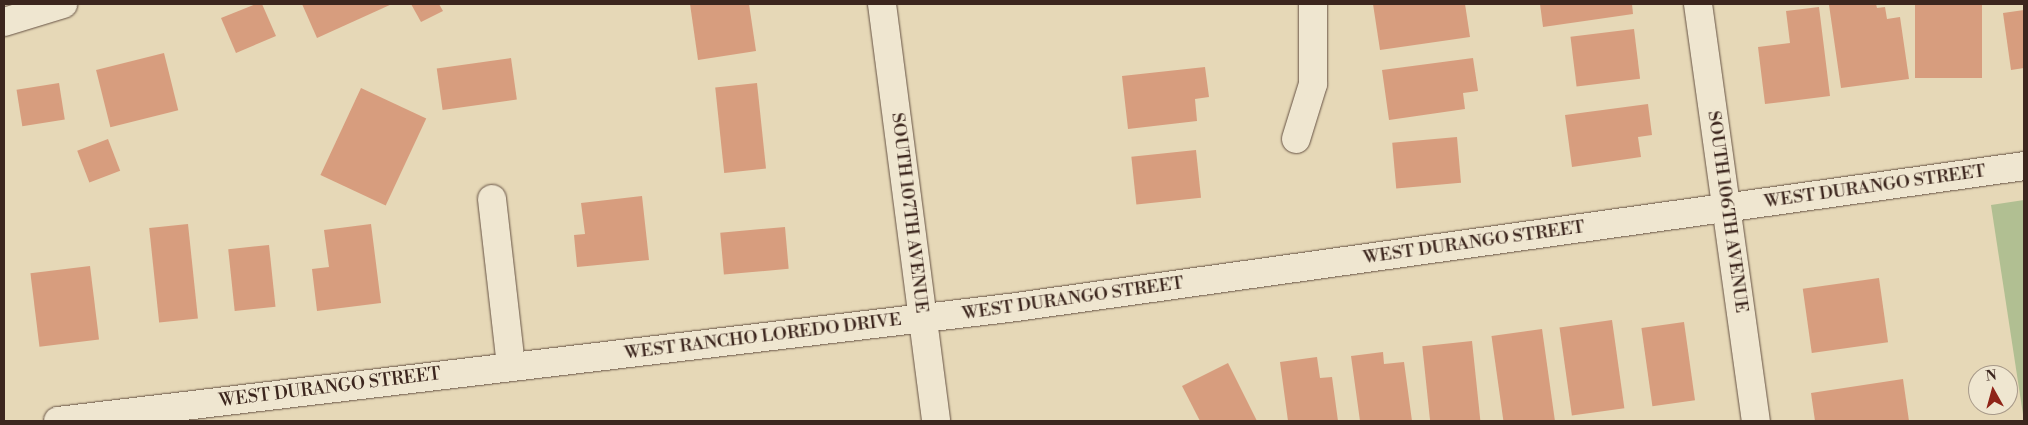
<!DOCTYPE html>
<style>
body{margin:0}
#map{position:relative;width:2028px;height:425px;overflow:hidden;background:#e6d8b7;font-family:"Libre Bodoni",serif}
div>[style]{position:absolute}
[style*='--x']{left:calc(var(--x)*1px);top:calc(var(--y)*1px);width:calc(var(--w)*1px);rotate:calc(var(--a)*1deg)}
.green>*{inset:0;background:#b1bf92}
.building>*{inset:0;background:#d79d7e;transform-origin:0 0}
.roads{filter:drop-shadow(0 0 1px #665244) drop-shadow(0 0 1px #665244)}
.street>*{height:28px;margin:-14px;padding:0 14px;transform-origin:14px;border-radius:14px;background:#efe6d0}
.secondary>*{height:28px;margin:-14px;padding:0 14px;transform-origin:14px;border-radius:14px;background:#efe6d0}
span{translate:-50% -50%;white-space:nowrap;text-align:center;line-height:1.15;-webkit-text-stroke:4px #efe6d0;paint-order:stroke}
.street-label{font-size:18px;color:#3c261e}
.frame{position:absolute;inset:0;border:5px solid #3c261e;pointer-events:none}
.north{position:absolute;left:1968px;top:365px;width:50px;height:50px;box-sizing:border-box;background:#efe6d0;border:1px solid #a79989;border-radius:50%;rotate:353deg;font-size:14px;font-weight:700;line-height:20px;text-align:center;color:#3c261e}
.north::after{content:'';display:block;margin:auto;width:18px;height:22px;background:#8f2418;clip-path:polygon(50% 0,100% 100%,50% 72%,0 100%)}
</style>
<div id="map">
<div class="green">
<i style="clip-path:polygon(2024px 200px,2024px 421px,1991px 205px)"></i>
</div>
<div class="building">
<i style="clip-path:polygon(256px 4px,262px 4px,276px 36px,236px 53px,221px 18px)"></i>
<i style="clip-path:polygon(302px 4px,392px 4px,317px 38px)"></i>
<i style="clip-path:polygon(411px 4px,439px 4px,443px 11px,421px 22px)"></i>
<i style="clip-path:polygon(690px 4px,749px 4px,756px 51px,698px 60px)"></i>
<i style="clip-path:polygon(1373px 4px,1465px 4px,1470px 37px,1380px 50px)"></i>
<i style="clip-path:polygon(1540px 4px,1632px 4px,1633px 14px,1543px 27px)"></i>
<i style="clip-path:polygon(1876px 4px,1877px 8px,1885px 7px,1887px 19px,1900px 17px,1909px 79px,1841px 88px,1829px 5px)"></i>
<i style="left:1915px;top:4px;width:67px;height:74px"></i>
<i style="clip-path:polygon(1819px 7px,1830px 96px,1765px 104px,1758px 47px,1790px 43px,1786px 11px)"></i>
<i style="clip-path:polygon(2024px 10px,2024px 68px,2011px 70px,2003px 13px)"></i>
<i style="left:1634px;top:29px;width:50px;height:64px;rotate:83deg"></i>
<i style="left:164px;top:53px;width:59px;height:70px;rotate:76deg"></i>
<i style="left:511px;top:58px;width:42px;height:75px;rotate:82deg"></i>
<i style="clip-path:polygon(1473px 58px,1478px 91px,1463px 93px,1465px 109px,1389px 120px,1382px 70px)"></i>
<i style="clip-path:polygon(1205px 67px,1209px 97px,1195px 99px,1197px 121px,1128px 129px,1122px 76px)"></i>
<i style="left:59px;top:83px;width:37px;height:43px;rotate:81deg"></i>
<i style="left:757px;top:83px;width:86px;height:42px;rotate:84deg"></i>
<i style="left:361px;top:88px;width:72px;height:96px;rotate:25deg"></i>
<i style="clip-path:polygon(1648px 104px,1652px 135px,1638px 137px,1641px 157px,1572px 167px,1565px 115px)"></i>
<i style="left:1457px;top:137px;width:46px;height:65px;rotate:85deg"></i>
<i style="left:108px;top:139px;width:34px;height:33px;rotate:69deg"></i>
<i style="left:1196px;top:150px;width:48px;height:65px;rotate:84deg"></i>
<i style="clip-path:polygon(642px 196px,649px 260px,577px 267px,574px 235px,585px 234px,581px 203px)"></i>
<i style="left:188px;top:224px;width:95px;height:39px;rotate:84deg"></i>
<i style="clip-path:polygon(371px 224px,381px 303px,317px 311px,312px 269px,329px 267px,324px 230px)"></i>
<i style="left:785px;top:227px;width:42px;height:65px;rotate:85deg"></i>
<i style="left:269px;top:245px;width:62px;height:41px;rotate:84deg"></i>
<i style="left:90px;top:266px;width:74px;height:60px;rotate:83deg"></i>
<i style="left:1879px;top:278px;width:65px;height:77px;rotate:82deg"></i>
<i style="left:1612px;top:320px;width:89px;height:53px;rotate:82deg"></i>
<i style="left:1684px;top:322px;width:79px;height:43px;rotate:82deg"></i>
<i style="left:1542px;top:329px;width:92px;height:51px;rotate:82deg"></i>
<i style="left:1472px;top:341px;width:81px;height:50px;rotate:84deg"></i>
<i style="clip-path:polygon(1383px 352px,1384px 364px,1404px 362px,1412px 421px,1360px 421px,1351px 356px)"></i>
<i style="clip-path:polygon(1317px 357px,1320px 378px,1332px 377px,1338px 421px,1288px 421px,1280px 362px)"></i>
<i style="clip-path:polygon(1228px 363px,1257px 421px,1200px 421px,1182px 386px)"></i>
<i style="clip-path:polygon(1903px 379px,1909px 421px,1815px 421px,1811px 393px)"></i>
</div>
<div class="roads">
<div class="street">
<i style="--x:1698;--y:4;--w:421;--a:82.1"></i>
<i style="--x:4;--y:22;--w:62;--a:-17"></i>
<i style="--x:1296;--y:139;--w:58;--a:-72.8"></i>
<i style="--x:1313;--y:84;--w:80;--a:-90"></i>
<i style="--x:492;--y:199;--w:168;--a:83.5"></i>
</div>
<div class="secondary">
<i style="--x:882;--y:4;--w:420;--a:82.6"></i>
<i style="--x:58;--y:421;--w:958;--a:-6.78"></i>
<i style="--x:1009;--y:308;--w:1025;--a:-7.96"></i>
</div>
</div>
<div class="street-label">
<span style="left:1875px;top:187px;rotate:-8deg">WEST DURANGO STREET</span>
<span style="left:1727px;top:212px;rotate:82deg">SOUTH 106TH AVENUE</span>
<span style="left:909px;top:213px;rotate:83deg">SOUTH 107TH AVENUE</span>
<span style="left:1474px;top:243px;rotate:-8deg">WEST DURANGO STREET</span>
<span style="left:1073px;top:299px;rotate:-8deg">WEST DURANGO STREET</span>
<span style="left:763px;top:337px;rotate:-7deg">WEST RANCHO LOREDO DRIVE</span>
<span style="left:330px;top:388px;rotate:-7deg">WEST DURANGO STREET</span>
</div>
<div class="frame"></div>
<div class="north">N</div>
</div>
